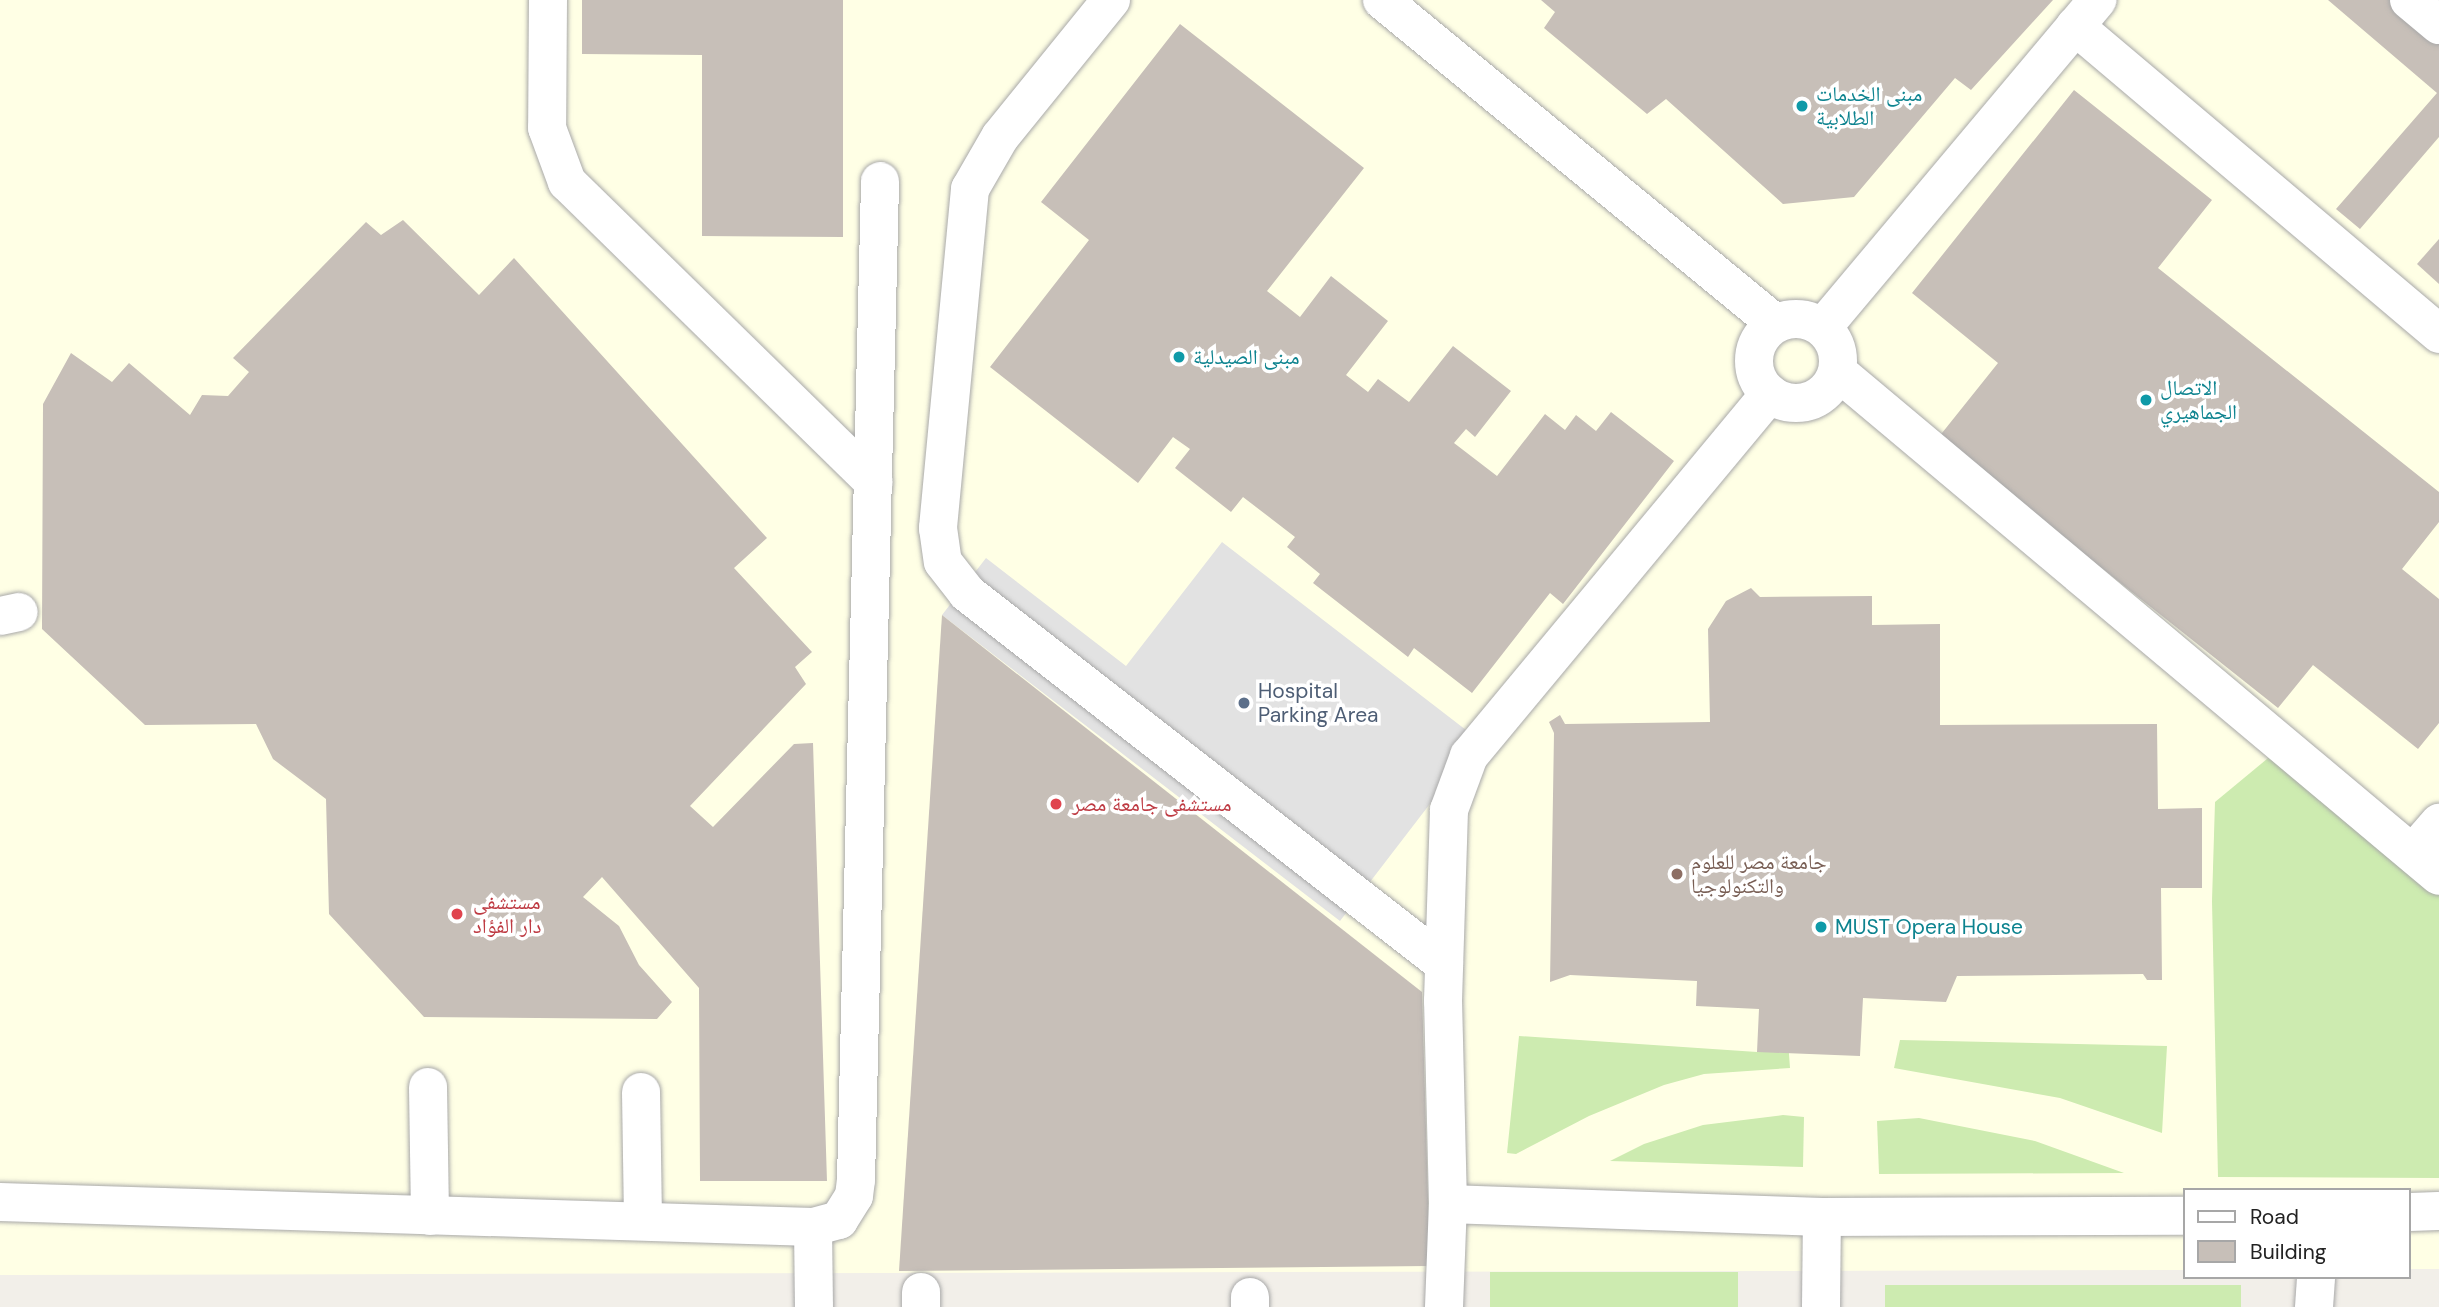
<!DOCTYPE html>
<meta charset="utf-8">
<style>
body{margin:0}
#map{position:relative;width:2439px;height:1307px;overflow:hidden;background:#f2efe9;font-family:"DM Sans","Noto Naskh Arabic",sans-serif}
div>[style]{position:absolute}
[style*='--x']{left:calc(var(--x)*1px);top:calc(var(--y)*1px);width:calc(var(--w)*1px);rotate:calc(var(--a)*1deg)}
.education>*{inset:0;background:#ffffe5}
.grass>*{inset:0;background:#cdebb0;transform-origin:0 0}
.parking>*{inset:0;background:#e2e2e2}
.building>*{inset:0;background:#c7bfb8}
.roads{filter:drop-shadow(0 0 2px #a9a9a9) drop-shadow(0 0 2px #a9a9a9)}
.minor>*{height:38px;margin:-19px;padding:0 19px;transform-origin:19px;border-radius:19px;background:#fff}
.minor>.ring{margin:-19px;padding:0;box-sizing:content-box;background:none;border:38px solid #fff;border-radius:50%}
.dots>*{width:19px;height:19px;translate:-50% -50%;box-sizing:border-box;border:4px solid #fff;border-radius:50%}
span{translate:-50% -50%;white-space:nowrap;text-align:center;line-height:1.15;-webkit-text-stroke:7px #fff;paint-order:stroke}
.culture-label{font-size:21px;color:#0d838f}
.left{translate:0 -50%;text-align:left}
.service-label{font-size:21px;color:#4e5e75}
.health-label{font-size:21px;color:#be3a42}
.education-label{font-size:21px;color:#785e54}
.legend{position:absolute;left:2183px;top:1188px;width:228px;height:91px;box-sizing:border-box;background:#fff;border:2px solid #a7a7a7;margin:0;padding:9px 12px;list-style:none;font-size:21px;color:#222}
.legend li{display:flex;align-items:center;gap:14px;height:35px}
.legend b{width:35px;border:2px solid #a7a7a7}
</style>
<div id="map">
<div class="education">
<i style="clip-path:polygon(0 0,2439px 0,2439px 1269px,2409px 1269px,2409px 1190px,2185px 1190px,2185px 1270px,0 1275px)"></i>
</div>
<div class="grass">
<i style="clip-path:polygon(2273px 754px,2439px 895px,2439px 1178px,2218px 1177px,2212px 901px,2215px 802px)"></i>
<i style="clip-path:polygon(1519px 1036px,1757px 1052px,1788px 1040px,1790px 1068px,1704px 1074px,1664px 1085px,1589px 1116px,1516px 1154px,1507px 1153px)"></i>
<i style="clip-path:polygon(1900px 1040px,2167px 1046px,2162px 1133px,2060px 1098px,1894px 1068px)"></i>
<i style="clip-path:polygon(1783px 1115px,1804px 1117px,1803px 1167px,1610px 1161px,1644px 1144px,1703px 1125px)"></i>
<i style="clip-path:polygon(1919px 1118px,2035px 1141px,2124px 1173px,1879px 1174px,1877px 1121px)"></i>
<i style="left:1490px;top:1272px;width:248px;height:35px"></i>
<i style="left:1885px;top:1285px;width:356px;height:22px"></i>
</div>
<div class="parking">
<i style="clip-path:polygon(1222px 542px,1479px 740px,1340px 921px,942px 615px,986px 558px,1126px 666px)"></i>
</div>
<div class="building">
<i style="clip-path:polygon(582px 0,843px 0,843px 237px,702px 236px,702px 55px,582px 54px)"></i>
<i style="clip-path:polygon(1541px 0,2053px 0,1971px 90px,1955px 78px,1854px 197px,1783px 204px,1666px 99px,1647px 114px,1544px 28px,1555px 12px)"></i>
<i style="clip-path:polygon(2328px 0,2390px 0,2439px 43px,2439px 137px,2360px 229px,2336px 209px,2437px 93px)"></i>
<i style="clip-path:polygon(1180px 24px,1364px 168px,1267px 291px,1300px 317px,1331px 276px,1388px 321px,1346px 375px,1368px 392px,1378px 379px,1409px 402px,1453px 346px,1511px 391px,1475px 437px,1466px 429px,1454px 443px,1497px 476px,1545px 414px,1565px 430px,1576px 415px,1596px 431px,1611px 412px,1674px 461px,1563px 604px,1550px 593px,1472px 693px,1414px 648px,1408px 657px,1313px 583px,1320px 574px,1287px 547px,1295px 537px,1243px 497px,1231px 512px,1175px 468px,1190px 449px,1173px 437px,1138px 483px,990px 367px,1089px 240px,1041px 202px)"></i>
<i style="clip-path:polygon(2074px 90px,2212px 200px,2158px 268px,2439px 492px,2439px 522px,2402px 569px,2439px 599px,2439px 723px,2418px 749px,2313px 665px,2278px 708px,1938px 438px,1998px 363px,1912px 293px)"></i>
<i style="clip-path:polygon(403px 220px,479px 295px,514px 258px,767px 538px,734px 568px,812px 652px,795px 667px,806px 684px,690px 806px,713px 827px,794px 744px,813px 743px,827px 1181px,700px 1181px,699px 988px,602px 877px,583px 897px,619px 926px,639px 965px,672px 1002px,657px 1019px,424px 1017px,329px 914px,326px 799px,273px 759px,256px 724px,145px 725px,42px 629px,43px 404px,71px 353px,112px 382px,129px 363px,190px 415px,202px 395px,228px 396px,249px 372px,233px 358px,366px 222px,381px 235px)"></i>
<i style="clip-path:polygon(2439px 239px,2439px 284px,2417px 264px)"></i>
<i style="clip-path:polygon(1751px 588px,1760px 597px,1872px 596px,1872px 625px,1940px 624px,1940px 725px,2157px 724px,2158px 809px,2202px 808px,2202px 888px,2161px 888px,2162px 980px,2147px 980px,2143px 974px,1957px 976px,1946px 1002px,1863px 998px,1860px 1056px,1757px 1052px,1759px 1009px,1696px 1006px,1697px 981px,1570px 975px,1550px 982px,1554px 733px,1549px 722px,1560px 715px,1565px 724px,1710px 722px,1708px 629px,1726px 601px)"></i>
<i style="clip-path:polygon(942px 615px,1422px 992px,1430px 1266px,899px 1271px)"></i>
</div>
<div class="roads">
<div class="minor">
<i style="--x:548;--y:0;--w:128;--a:90.4"></i>
<i style="--x:547;--y:128;--w:58;--a:69.7"></i>
<i style="--x:567;--y:182;--w:429;--a:44.4"></i>
<i style="--x:1111;--y:0;--w:176;--a:129"></i>
<i style="--x:1000;--y:137;--w:60;--a:120"></i>
<i style="--x:970;--y:189;--w:341;--a:95.4"></i>
<i style="--x:938;--y:528;--w:34;--a:82"></i>
<i style="--x:943;--y:562;--w:39;--a:52"></i>
<i style="--x:967;--y:593;--w:604;--a:37.87"></i>
<i style="--x:1382;--y:0;--w:509;--a:39.42"></i>
<i style="--x:2409;--y:0;--w:39;--a:40"></i>
<i style="--x:2075;--y:26;--w:477;--a:40.2"></i>
<i class="ring" style="left:1754px;top:319px;width:46px;height:46px"></i>
<i style="--x:1823;--y:327;--w:427;--a:-50"></i>
<i style="--x:1838;--y:372;--w:784;--a:39.98"></i>
<i style="--x:0;--y:616;--w:19;--a:-12"></i>
<i style="--x:2413;--y:853;--w:40;--a:-49"></i>
<i style="--x:428;--y:1087;--w:129;--a:89.1"></i>
<i style="--x:641;--y:1092;--w:128;--a:89.1"></i>
<i style="--x:0;--y:1202;--w:813;--a:1.76"></i>
<i style="--x:813;--y:1227;--w:27;--a:-15"></i>
<i style="--x:839;--y:1220;--w:28;--a:-58"></i>
<i style="--x:854;--y:1196;--w:16;--a:-83"></i>
<i style="--x:856;--y:1180;--w:999;--a:-88.62"></i>
<i style="--x:1448;--y:1204;--w:374;--a:2"></i>
<i style="--x:1822;--y:1217;--w:363;--a:-0.2"></i>
<i style="--x:2409;--y:1212;--w:30;--a:-2"></i>
<i style="--x:813;--y:1227;--w:80;--a:89.3"></i>
<i style="--x:921;--y:1292;--w:15;--a:90"></i>
<i style="--x:1250;--y:1307;--w:10;--a:-90"></i>
<i style="--x:1444;--y:1307;--w:103;--a:-87.8"></i>
<i style="--x:1448;--y:1204;--w:203;--a:-91.4"></i>
<i style="--x:1443;--y:1001;--w:191;--a:-88.2"></i>
<i style="--x:1449;--y:810;--w:58;--a:-69.7"></i>
<i style="--x:1469;--y:756;--w:471;--a:-50.3"></i>
<i style="--x:1821;--y:1307;--w:90;--a:-89.4"></i>
<i style="--x:2314;--y:1307;--w:30;--a:-86"></i>
</div>
</div>
<div class="dots">
<i style="left:1802px;top:106px;background:#0f9aa8"></i>
<i style="left:1179px;top:357px;background:#0f9aa8"></i>
<i style="left:2146px;top:400px;background:#0f9aa8"></i>
<i style="left:1244px;top:703px;background:#5c6f8a"></i>
<i style="left:1056px;top:804px;background:#e0444e"></i>
<i style="left:1677px;top:874px;background:#8d6e63"></i>
<i style="left:457px;top:914px;background:#e0444e"></i>
<i style="left:1821px;top:927px;background:#0f9aa8"></i>
</div>
<div class="culture-label">
<span class="left" style="left:1816px;top:106px">مبنى الخدمات<br>الطلابية</span>
<span class="left" style="left:1193px;top:357px">مبنى الصيدلية</span>
<span class="left" style="left:2160px;top:400px">الاتصال<br>الجماهيري</span>
<span class="left" style="left:1835px;top:927px">MUST Opera House</span>
</div>
<div class="service-label">
<span class="left" style="left:1258px;top:703px">Hospital<br>Parking Area</span>
</div>
<div class="health-label">
<span class="left" style="left:1072px;top:804px">مستشفى جامعة مصر</span>
<span class="left" style="left:473px;top:914px">مستشفى<br>دار الفؤاد</span>
</div>
<div class="education-label">
<span class="left" style="left:1691px;top:874px">جامعة مصر للعلوم<br>والتكنولوجيا</span>
</div>
<ul class="legend">
<li><b style="height:9px;background:#fff"></b>Road</li>
<li><b style="height:19px;background:#c7bfb8"></b>Building</li>
</ul>
</div>
